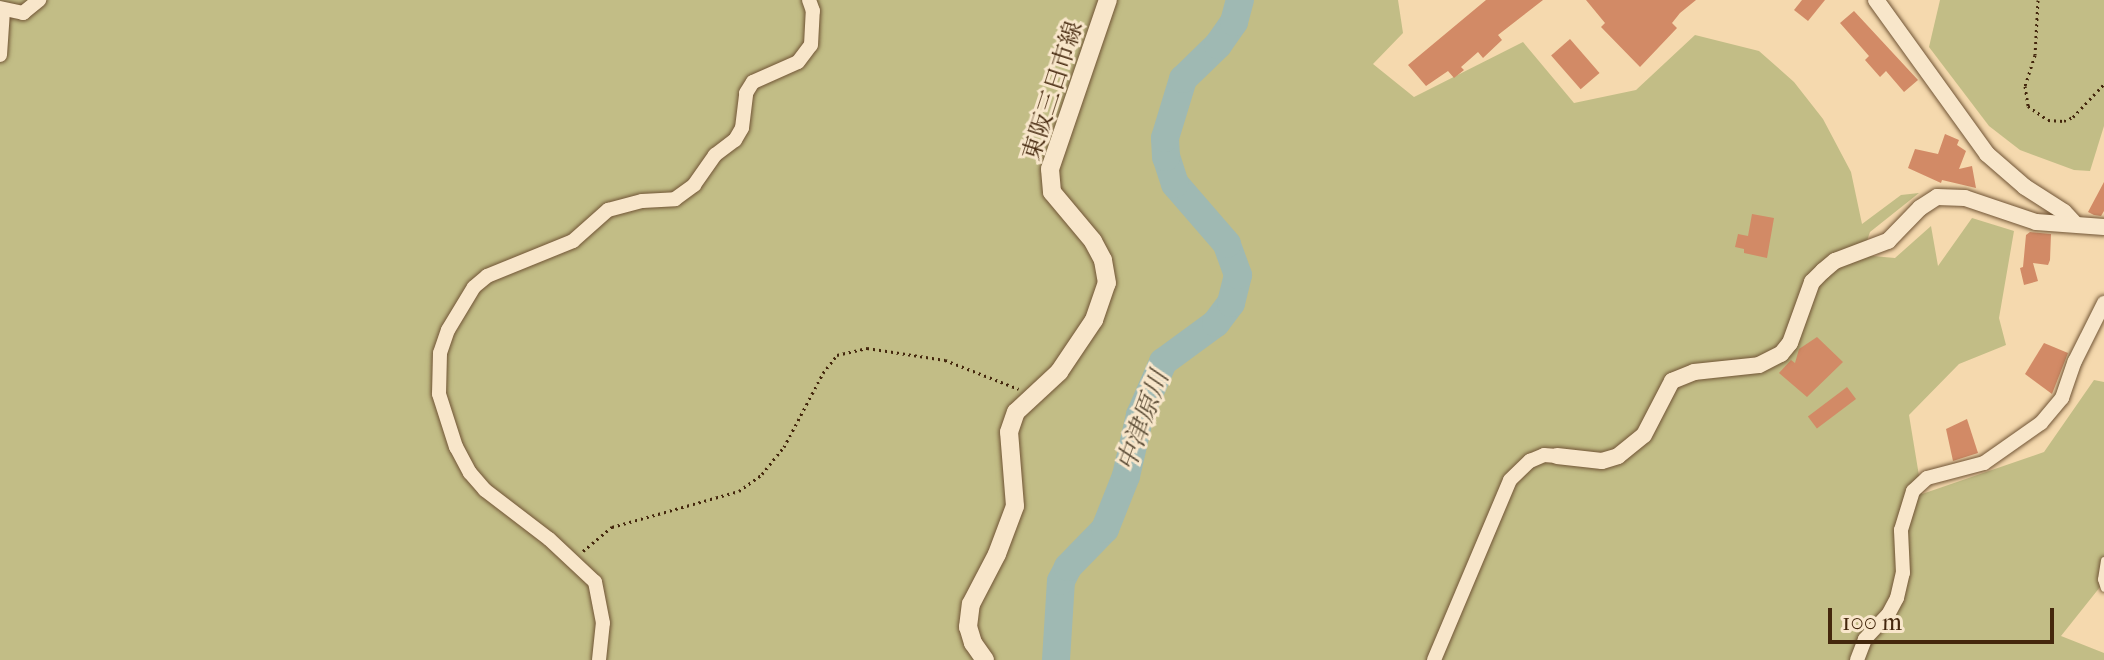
<!DOCTYPE html>
<meta charset="utf-8">
<style>
body{margin:0}
#map{position:relative;width:2104px;height:660px;overflow:hidden;background:#f5d9ae;font-family:"IM FELL French Canon","Noto Serif JP",serif}
div>[style]{position:absolute}
[style*='--x']{left:calc(var(--x)*1px);top:calc(var(--y)*1px);width:calc(var(--w)*1px);rotate:calc(var(--a)*1deg)}
.green>*{inset:0;background:#c2bd86}
.river>*{height:28px;margin:-14px;padding:0 14px;transform-origin:14px;border-radius:14px;background:#9fb9b3}
.building>*{inset:0;background:#d28a66;transform-origin:0 0}
.path>*{height:3px;margin-top:-1.5px;transform-origin:0;background:repeating-linear-gradient(90deg,#44270d 0 2px,transparent 0 6px)}
.roads{filter:drop-shadow(0 0 2px #705435) drop-shadow(0 0 2px #705435)}
.service>*{height:7px;margin:-3.5px;padding:0 3.5px;transform-origin:3.5px;border-radius:3.5px;background:#f8e6ca}
.minor>*{height:14px;margin:-7px;padding:0 7px;transform-origin:7px;border-radius:7px;background:#f8e6ca}
.tertiary>*{height:16px;margin:-8px;padding:0 8px;transform-origin:8px;border-radius:8px;background:#f8e6ca}
.secondary>*{height:18px;margin:-9px;padding:0 9px;transform-origin:9px;border-radius:9px;background:#f8e6ca}
span{translate:-50% -50%;white-space:nowrap;text-align:center;line-height:1.15;-webkit-text-stroke:6px #f8e6ca;paint-order:stroke}
.street-label{font-size:24px;color:#44270d}
.water-label{font-size:26px;color:#5b4c36;font-style:italic}
.scale{position:absolute;left:1828px;top:608px;width:226px;height:36px;box-sizing:border-box;border:4px solid #44270d;border-top:0;padding-left:10px;font-size:24px;line-height:28px;white-space:nowrap;color:#44270d;-webkit-text-stroke:6px #f8e6ca;paint-order:stroke}
</style>
<div id="map">
<div class="green">
<i style="clip-path:polygon(0 0,1398px 0,1403px 33px,1373px 64px,1414px 97px,1523px 42px,1574px 103px,1636px 90px,1695px 35px,1759px 51px,1794px 82px,1823px 119px,1851px 172px,1862px 224px,1901px 195px,1919px 193px,1870px 232px,1862px 255px,1895px 258px,1931px 226px,1938px 266px,1972px 218px,2014px 231px,1999px 318px,2006px 345px,1959px 364px,1909px 415px,1922px 494px,2044px 452px,2094px 380px,2104px 382px,2104px 582px,2061px 636px,2104px 653px,2104px 660px,0 660px)"></i>
<i style="clip-path:polygon(1940px 0,2104px 0,2104px 126px,2090px 171px,2074px 170px,2020px 150px,1989px 126px,1929px 47px)"></i>
</div>
<div class="river">
<i style="--x:1056;--y:660;--w:79;--a:-86.4"></i>
<i style="--x:1061;--y:581;--w:16;--a:-63"></i>
<i style="--x:1068;--y:567;--w:53;--a:-45.8"></i>
<i style="--x:1105;--y:529;--w:57;--a:-68.4"></i>
<i style="--x:1126;--y:476;--w:63;--a:-77.1"></i>
<i style="--x:1140;--y:415;--w:58;--a:-66.5"></i>
<i style="--x:1163;--y:362;--w:66;--a:-36.3"></i>
<i style="--x:1216;--y:323;--w:25;--a:-53"></i>
<i style="--x:1231;--y:303;--w:29;--a:-76"></i>
<i style="--x:1238;--y:275;--w:33;--a:-110"></i>
<i style="--x:1227;--y:244;--w:79;--a:-130.9"></i>
<i style="--x:1175;--y:184;--w:28;--a:-108"></i>
<i style="--x:1166;--y:157;--w:19;--a:-93"></i>
<i style="--x:1165;--y:138;--w:62;--a:-73"></i>
<i style="--x:1183;--y:79;--w:49;--a:-44.2"></i>
<i style="--x:1218;--y:45;--w:28;--a:-55"></i>
<i style="--x:1234;--y:22;--w:23;--a:-75"></i>
</div>
<div class="building">
<i style="clip-path:polygon(1486px 0,1543px 0,1498px 35px,1502px 40px,1483px 58px,1478px 52px,1461px 67px,1464px 70px,1454px 78px,1448px 71px,1426px 86px,1408px 65px)"></i>
<i style="clip-path:polygon(1586px 0,1696px 0,1680px 13px,1672px 23px,1677px 28px,1640px 67px,1601px 27px,1605px 23px)"></i>
<i style="clip-path:polygon(1802px 0,1825px 0,1808px 21px,1794px 10px)"></i>
<i style="clip-path:polygon(1854px 11px,1918px 80px,1904px 92px,1886px 71px,1880px 77px,1865px 60px,1869px 56px,1840px 23px)"></i>
<i style="left:1570px;top:39px;width:45px;height:25px;rotate:49deg"></i>
<i style="clip-path:polygon(1945px 134px,1959px 140px,1957px 145px,1966px 151px,1959px 169px,1972px 166px,1976px 188px,1942px 180px,1941px 183px,1908px 168px,1915px 149px,1938px 154px)"></i>
<i style="clip-path:polygon(2104px 182px,2104px 211px,2101px 216px,2094px 215px,2088px 212px)"></i>
<i style="clip-path:polygon(1752px 214px,1774px 218px,1767px 258px,1744px 253px,1744px 249px,1735px 247px,1738px 234px,1748px 236px)"></i>
<i style="clip-path:polygon(2030px 232px,2051px 234px,2050px 260px,2048px 265px,2033px 263px,2038px 281px,2024px 285px,2020px 268px,2023px 267px,2026px 235px)"></i>
<i style="clip-path:polygon(1817px 337px,1843px 362px,1807px 397px,1779px 373px,1791px 360px,1795px 363px,1799px 349px)"></i>
<i style="clip-path:polygon(2044px 343px,2068px 353px,2052px 394px,2025px 374px)"></i>
<i style="left:1847px;top:387px;width:15px;height:49px;rotate:53deg"></i>
<i style="clip-path:polygon(1967px 419px,1978px 453px,1953px 461px,1946px 429px)"></i>
</div>
<div class="path">
<i style="--x:2038;--y:0;--w:55;--a:93.1"></i>
<i style="--x:2035;--y:55;--w:33;--a:108"></i>
<i style="--x:2025;--y:86;--w:20;--a:81"></i>
<i style="--x:2028;--y:106;--w:24;--a:35"></i>
<i style="--x:2048;--y:120;--w:16;--a:4"></i>
<i style="--x:2064;--y:121;--w:10;--a:-24"></i>
<i style="--x:2073;--y:117;--w:45;--a:-46.8"></i>
<i style="--x:583;--y:551;--w:38;--a:-40"></i>
<i style="--x:612;--y:527;--w:132;--a:-15.8"></i>
<i style="--x:739;--y:491;--w:29;--a:-36"></i>
<i style="--x:762;--y:474;--w:35;--a:-51"></i>
<i style="--x:784;--y:447;--w:84;--a:-62.2"></i>
<i style="--x:823;--y:373;--w:23;--a:-52"></i>
<i style="--x:837;--y:355;--w:31;--a:-13"></i>
<i style="--x:867;--y:348;--w:79;--a:8.7"></i>
<i style="--x:945;--y:360;--w:79;--a:21.4"></i>
</div>
<div class="roads">
<div class="service">
<i style="--x:2104;--y:560;--w:19;--a:99"></i>
<i style="--x:2101;--y:579;--w:9;--a:72"></i>
</div>
<div class="minor">
<i style="--x:0;--y:8;--w:24;--a:12"></i>
<i style="--x:23;--y:13;--w:21;--a:-39"></i>
<i style="--x:0;--y:55;--w:44;--a:-86.1"></i>
<i style="--x:599;--y:660;--w:37;--a:-84"></i>
<i style="--x:603;--y:623;--w:42;--a:-101"></i>
<i style="--x:595;--y:582;--w:63;--a:-136.9"></i>
<i style="--x:549;--y:539;--w:81;--a:-142.6"></i>
<i style="--x:485;--y:490;--w:23;--a:-131"></i>
<i style="--x:470;--y:473;--w:30;--a:-118"></i>
<i style="--x:456;--y:447;--w:56;--a:-107.8"></i>
<i style="--x:439;--y:394;--w:41;--a:-88.6"></i>
<i style="--x:440;--y:353;--w:24;--a:-71"></i>
<i style="--x:448;--y:330;--w:50;--a:-58.8"></i>
<i style="--x:474;--y:287;--w:17;--a:-40"></i>
<i style="--x:487;--y:276;--w:93;--a:-22.1"></i>
<i style="--x:573;--y:241;--w:47;--a:-41.5"></i>
<i style="--x:608;--y:210;--w:35;--a:-15"></i>
<i style="--x:642;--y:201;--w:33;--a:-3"></i>
<i style="--x:675;--y:199;--w:24;--a:-36"></i>
<i style="--x:694;--y:185;--w:37;--a:-55"></i>
<i style="--x:715;--y:155;--w:25;--a:-37"></i>
<i style="--x:735;--y:140;--w:14;--a:-60"></i>
<i style="--x:742;--y:128;--w:35;--a:-83"></i>
<i style="--x:746;--y:93;--w:13;--a:-58"></i>
<i style="--x:753;--y:82;--w:49;--a:-24"></i>
<i style="--x:798;--y:62;--w:21;--a:-53"></i>
<i style="--x:811;--y:45;--w:34;--a:-87"></i>
<i style="--x:813;--y:11;--w:12;--a:-110"></i>
<i style="--x:1434;--y:660;--w:195;--a:-67.1"></i>
<i style="--x:1510;--y:480;--w:28;--a:-44"></i>
<i style="--x:1530;--y:461;--w:15;--a:-23"></i>
<i style="--x:1544;--y:455;--w:13;--a:4"></i>
<i style="--x:1857;--y:660;--w:22;--a:-69"></i>
<i style="--x:1865;--y:639;--w:35;--a:-47"></i>
<i style="--x:1889;--y:613;--w:17;--a:-62"></i>
<i style="--x:1897;--y:598;--w:26;--a:-77"></i>
<i style="--x:1903;--y:573;--w:43;--a:-92.7"></i>
<i style="--x:1901;--y:530;--w:41;--a:-72.9"></i>
<i style="--x:1913;--y:491;--w:19;--a:-43"></i>
<i style="--x:1927;--y:478;--w:59;--a:-14.7"></i>
<i style="--x:1984;--y:463;--w:70;--a:-35.1"></i>
<i style="--x:2041;--y:423;--w:33;--a:-50"></i>
<i style="--x:2062;--y:398;--w:39;--a:-71"></i>
<i style="--x:2075;--y:361;--w:65;--a:-63.4"></i>
</div>
<div class="tertiary">
<i style="--x:1876;--y:0;--w:190;--a:54.2"></i>
<i style="--x:1987;--y:154;--w:50;--a:41"></i>
<i style="--x:2025;--y:187;--w:46;--a:32.7"></i>
<i style="--x:2064;--y:212;--w:16;--a:47"></i>
<i style="--x:1557;--y:456;--w:45;--a:6.3"></i>
<i style="--x:1602;--y:461;--w:17;--a:-17"></i>
<i style="--x:1618;--y:456;--w:33;--a:-39"></i>
<i style="--x:1644;--y:435;--w:61;--a:-62.6"></i>
<i style="--x:1672;--y:381;--w:24;--a:-22"></i>
<i style="--x:1694;--y:372;--w:65;--a:-6.1"></i>
<i style="--x:1759;--y:365;--w:25;--a:-27"></i>
<i style="--x:1781;--y:354;--w:14;--a:-51"></i>
<i style="--x:1790;--y:343;--w:65;--a:-70.2"></i>
<i style="--x:1812;--y:282;--w:16;--a:-45"></i>
<i style="--x:1823;--y:271;--w:16;--a:-40"></i>
<i style="--x:1835;--y:261;--w:57;--a:-20.7"></i>
<i style="--x:1888;--y:241;--w:46;--a:-45.9"></i>
<i style="--x:1920;--y:208;--w:20;--a:-33"></i>
<i style="--x:1937;--y:197;--w:28;--a:2"></i>
<i style="--x:1965;--y:198;--w:75;--a:18.7"></i>
<i style="--x:2036;--y:222;--w:68;--a:4.2"></i>
</div>
<div class="secondary">
<i style="--x:985;--y:660;--w:21;--a:-125"></i>
<i style="--x:973;--y:643;--w:17;--a:-107"></i>
<i style="--x:968;--y:627;--w:23;--a:-83"></i>
<i style="--x:971;--y:604;--w:56;--a:-62.5"></i>
<i style="--x:997;--y:554;--w:51;--a:-69.4"></i>
<i style="--x:1015;--y:506;--w:74;--a:-94.6"></i>
<i style="--x:1009;--y:432;--w:21;--a:-71"></i>
<i style="--x:1016;--y:412;--w:59;--a:-42.9"></i>
<i style="--x:1059;--y:372;--w:63;--a:-56.1"></i>
<i style="--x:1094;--y:320;--w:39;--a:-71"></i>
<i style="--x:1107;--y:283;--w:23;--a:-100"></i>
<i style="--x:1103;--y:260;--w:21;--a:-118"></i>
<i style="--x:1093;--y:241;--w:64;--a:-129.9"></i>
<i style="--x:1052;--y:192;--w:23;--a:-95"></i>
<i style="--x:1050;--y:169;--w:179;--a:-71.1"></i>
</div>
</div>
<div class="street-label">
<span style="left:1053px;top:91px;rotate:-72deg">東阪三日市線</span>
</div>
<div class="water-label">
<span style="left:1143px;top:421px;rotate:-70deg">中津原川</span>
</div>
<div class="scale">100 m</div>
</div>
